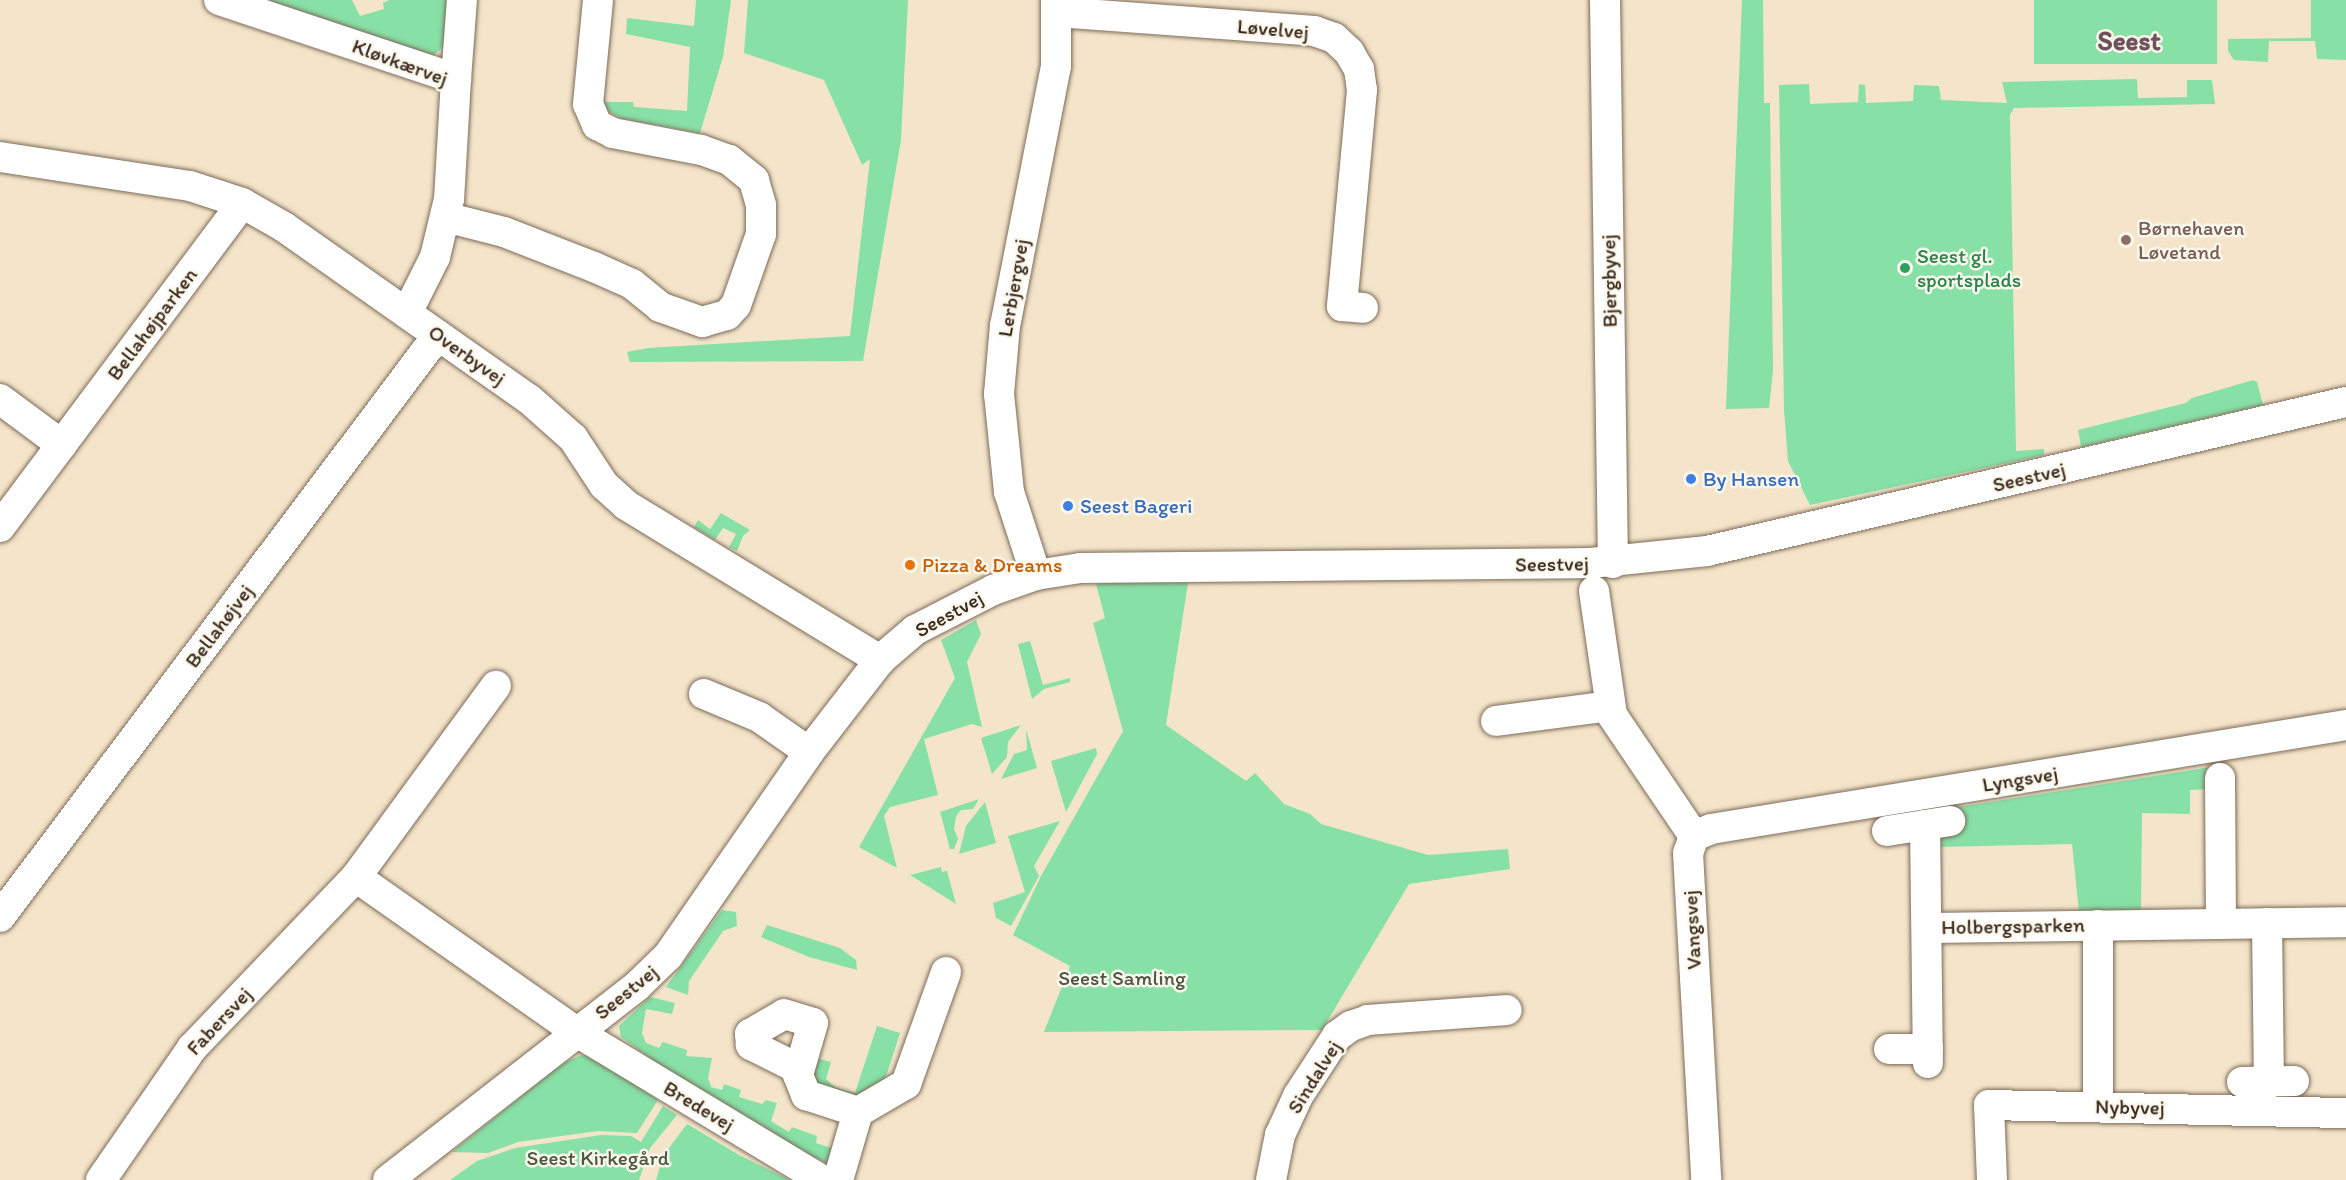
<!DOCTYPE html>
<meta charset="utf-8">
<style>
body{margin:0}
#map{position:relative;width:2346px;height:1180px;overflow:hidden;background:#f4e5ca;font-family:Itim,sans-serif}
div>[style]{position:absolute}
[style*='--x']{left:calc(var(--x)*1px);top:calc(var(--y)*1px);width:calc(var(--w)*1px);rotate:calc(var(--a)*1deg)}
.green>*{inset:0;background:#87e0a5;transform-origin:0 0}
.roads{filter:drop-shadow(0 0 2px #7c6b5a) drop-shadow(0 0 2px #7c6b5a)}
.minor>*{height:30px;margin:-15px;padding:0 15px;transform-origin:15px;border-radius:15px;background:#fff}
.dots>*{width:16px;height:16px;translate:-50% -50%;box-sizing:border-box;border:3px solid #fbf7ec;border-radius:50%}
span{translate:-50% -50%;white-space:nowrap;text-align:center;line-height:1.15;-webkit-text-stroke:5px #fbf7ec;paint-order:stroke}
.street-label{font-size:21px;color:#3b2a1e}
.education-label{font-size:21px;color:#785e54}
.left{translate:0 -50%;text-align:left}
.leisure-label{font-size:21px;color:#27864d}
.shop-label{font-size:21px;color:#366cbe}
.food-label{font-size:21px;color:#c56008}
.park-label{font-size:21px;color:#4e5840}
.district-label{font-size:27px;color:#6e535e;font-weight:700}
</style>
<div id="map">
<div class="green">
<i style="clip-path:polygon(270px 0,352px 0,360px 16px,384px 9px,383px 3px,389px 0,453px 0,443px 47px,434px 55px,418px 57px,268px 6px)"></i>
<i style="clip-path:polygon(696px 0,731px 0,723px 57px,700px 133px,623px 119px,604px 109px,604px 102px,633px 102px,634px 107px,687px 111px,690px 47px,626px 34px,627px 18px,694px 26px)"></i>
<i style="clip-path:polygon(748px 0,908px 0,901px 140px,863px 361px,630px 362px,627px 352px,648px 348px,850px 336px,870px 159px,862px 165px,824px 80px,744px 53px)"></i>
<i style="clip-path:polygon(1742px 0,1763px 0,1764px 103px,1770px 103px,1773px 370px,1769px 408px,1726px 409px)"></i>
<i style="left:2034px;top:0;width:183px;height:64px"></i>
<i style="clip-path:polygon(2311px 0,2346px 0,2346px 60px,2317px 59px,2315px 41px,2269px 41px,2268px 62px,2234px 60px,2228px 51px,2228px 39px,2311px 38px)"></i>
<i style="clip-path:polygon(2137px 79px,2138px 98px,2187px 97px,2187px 80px,2212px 80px,2215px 104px,2014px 108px,2010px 115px,2016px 451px,2044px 449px,2044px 455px,1810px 505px,1788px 461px,1784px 410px,1779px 85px,1809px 84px,1810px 104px,1858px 102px,1859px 84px,1865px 85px,1866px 103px,1913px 101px,1914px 85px,1939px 86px,1941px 100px,2007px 103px,2002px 82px)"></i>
<i style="clip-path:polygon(2253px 380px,2257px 382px,2263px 405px,2081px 447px,2078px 430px,2186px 403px,2192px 398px)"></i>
<i style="clip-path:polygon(721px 513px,750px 530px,743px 536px,737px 551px,729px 547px,736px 534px,723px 528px,715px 540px,694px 527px,698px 520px,710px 529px)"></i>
<i style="clip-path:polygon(1112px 582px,1188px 583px,1166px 725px,1246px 781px,1255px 773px,1284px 804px,1310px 814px,1321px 824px,1428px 855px,1508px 849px,1510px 869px,1409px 884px,1322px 1030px,1044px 1032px,1070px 966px,1013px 935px,1041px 876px,1123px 731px,1093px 623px,1105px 618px,1096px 584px)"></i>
<i style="clip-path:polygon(976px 620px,981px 634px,967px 662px,982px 727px,972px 724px,924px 739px,938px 795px,890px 807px,884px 816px,897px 868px,859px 847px,955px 678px,941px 640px)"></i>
<i style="clip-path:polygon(1030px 641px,1043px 685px,1070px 678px,1070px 682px,1044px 689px,1032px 699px,1018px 644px)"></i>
<i style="clip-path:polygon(1021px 725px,1008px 742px,1007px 757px,992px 774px,981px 738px)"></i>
<i style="clip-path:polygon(1026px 729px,1037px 768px,1001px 779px,1014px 754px,1027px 750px)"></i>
<i style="clip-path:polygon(1096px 748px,1097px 754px,1066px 812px,1051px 761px)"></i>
<i style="clip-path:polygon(2211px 767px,2210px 789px,2190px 790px,2190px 814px,2142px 813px,2141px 910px,2079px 912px,2072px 844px,1940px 847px,1943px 831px,1958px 831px,1959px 807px)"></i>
<i style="clip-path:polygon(979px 799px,973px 809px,961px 810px,956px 816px,954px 829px,958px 839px,954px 849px,950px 849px,940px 812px)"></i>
<i style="clip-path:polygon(985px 802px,996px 843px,959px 854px,966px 826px)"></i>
<i style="clip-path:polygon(1060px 821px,1034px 866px,1039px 876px,1011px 926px,996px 918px,993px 903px,1025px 892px,1008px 836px)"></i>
<i style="clip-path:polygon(941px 867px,942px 872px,947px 871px,956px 904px,910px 875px)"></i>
<i style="clip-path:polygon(722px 910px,736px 912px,737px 926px,723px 931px,689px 981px,688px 995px,666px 987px)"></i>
<i style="clip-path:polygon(767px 925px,840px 948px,856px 960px,857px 970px,809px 957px,761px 937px)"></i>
<i style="clip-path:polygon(650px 997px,675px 1003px,672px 1014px,646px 1009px,642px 1033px,646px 1043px,659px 1048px,663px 1042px,687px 1050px,686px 1056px,712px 1058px,708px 1078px,711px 1087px,722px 1090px,724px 1084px,741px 1090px,739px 1097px,762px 1104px,766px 1100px,777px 1103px,771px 1121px,789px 1132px,792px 1127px,817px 1136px,816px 1143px,831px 1148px,834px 1143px,831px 1164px,806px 1155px,696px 1092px,621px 1037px,619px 1026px)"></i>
<i style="clip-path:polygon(877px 1026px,900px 1033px,881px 1092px,858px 1105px,812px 1088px,813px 1057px,831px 1062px,826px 1079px,836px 1088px,855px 1093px)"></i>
<i style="clip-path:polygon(582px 1055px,599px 1059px,658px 1100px,637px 1133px,598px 1131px,518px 1142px,488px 1153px,452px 1152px,563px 1063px)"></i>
<i style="clip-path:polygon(663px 1106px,677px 1115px,650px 1148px,639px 1180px,450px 1180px,477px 1161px,515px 1148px,601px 1135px,631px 1136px,641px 1142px)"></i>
<i style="clip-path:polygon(687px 1124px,739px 1155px,790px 1180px,656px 1180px,663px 1156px)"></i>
</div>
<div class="roads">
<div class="minor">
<i style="--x:219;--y:0;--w:250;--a:18.4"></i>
<i style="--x:456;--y:79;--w:120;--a:93.3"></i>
<i style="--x:449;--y:199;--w:60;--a:103.6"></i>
<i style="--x:435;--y:257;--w:63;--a:116.6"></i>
<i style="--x:1605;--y:0;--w:563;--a:89.19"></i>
<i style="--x:1057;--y:12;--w:258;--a:4.2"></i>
<i style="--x:1314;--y:31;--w:21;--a:19"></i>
<i style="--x:1334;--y:38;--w:21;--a:43"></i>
<i style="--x:1349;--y:52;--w:20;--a:60"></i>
<i style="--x:1359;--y:69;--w:21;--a:82"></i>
<i style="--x:1362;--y:90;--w:217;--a:95.3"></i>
<i style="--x:1342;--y:306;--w:21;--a:5"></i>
<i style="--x:456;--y:79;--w:79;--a:-85.7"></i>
<i style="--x:0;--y:157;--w:192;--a:8.7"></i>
<i style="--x:190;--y:186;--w:55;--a:18.1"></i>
<i style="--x:242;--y:203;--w:48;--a:29.7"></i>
<i style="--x:284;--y:227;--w:299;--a:35.1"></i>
<i style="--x:529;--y:399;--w:59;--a:41.6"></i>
<i style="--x:573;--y:438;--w:56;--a:56.6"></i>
<i style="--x:604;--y:485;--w:30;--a:42"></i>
<i style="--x:626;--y:505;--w:298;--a:31.4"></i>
<i style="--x:445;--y:217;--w:61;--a:14.3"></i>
<i style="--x:504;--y:232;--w:97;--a:21.3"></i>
<i style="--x:594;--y:267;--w:42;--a:24.1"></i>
<i style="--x:632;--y:284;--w:36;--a:39"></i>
<i style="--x:660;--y:307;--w:45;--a:19.7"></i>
<i style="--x:702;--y:322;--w:26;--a:-16"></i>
<i style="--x:727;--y:315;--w:13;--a:-48"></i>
<i style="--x:736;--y:305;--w:75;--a:-70.6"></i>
<i style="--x:761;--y:234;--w:29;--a:-90"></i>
<i style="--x:761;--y:205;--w:26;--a:-106"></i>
<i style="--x:754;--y:180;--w:32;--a:-141"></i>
<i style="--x:729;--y:160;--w:30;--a:-160"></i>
<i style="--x:701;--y:150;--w:90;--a:-169.1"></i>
<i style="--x:613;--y:133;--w:18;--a:-153"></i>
<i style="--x:597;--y:125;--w:23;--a:-113"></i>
<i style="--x:588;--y:104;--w:104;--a:-84.5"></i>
<i style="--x:0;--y:399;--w:77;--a:36.6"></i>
<i style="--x:0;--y:527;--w:404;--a:-53.2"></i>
<i style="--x:1036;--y:575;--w:87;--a:-108"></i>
<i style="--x:1009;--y:492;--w:99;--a:-95.8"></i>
<i style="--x:999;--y:394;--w:68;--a:-85"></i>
<i style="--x:1005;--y:326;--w:265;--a:-78.9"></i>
<i style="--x:1056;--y:66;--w:66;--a:-90"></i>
<i style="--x:1594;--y:591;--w:125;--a:81.7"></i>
<i style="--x:1612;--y:715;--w:146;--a:55.9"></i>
<i style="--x:1694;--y:836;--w:18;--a:109"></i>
<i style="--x:1688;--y:853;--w:327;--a:86.8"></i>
<i style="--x:704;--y:694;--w:60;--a:22.7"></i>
<i style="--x:759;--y:717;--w:61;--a:35"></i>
<i style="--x:1496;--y:721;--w:115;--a:-7.5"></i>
<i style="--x:2220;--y:778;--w:146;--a:89.6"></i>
<i style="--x:1925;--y:825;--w:238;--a:89.3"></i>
<i style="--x:1887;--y:831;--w:64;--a:-9"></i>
<i style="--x:1694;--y:836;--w:18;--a:-22"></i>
<i style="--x:1711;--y:829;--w:643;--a:-9.3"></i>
<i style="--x:356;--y:877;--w:268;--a:35.1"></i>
<i style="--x:575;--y:1031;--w:288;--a:31.1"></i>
<i style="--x:0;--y:917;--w:728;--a:-53.04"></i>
<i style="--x:2267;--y:923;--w:159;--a:89.3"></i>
<i style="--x:2098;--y:925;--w:181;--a:90"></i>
<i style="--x:1928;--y:928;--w:418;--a:-0.8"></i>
<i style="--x:1889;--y:1049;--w:39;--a:0"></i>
<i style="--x:799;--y:1069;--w:54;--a:-153.4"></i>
<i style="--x:751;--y:1045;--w:11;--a:-95"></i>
<i style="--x:750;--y:1034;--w:39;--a:-30"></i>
<i style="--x:784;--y:1014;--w:30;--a:17"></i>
<i style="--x:813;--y:1023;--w:54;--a:106.1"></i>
<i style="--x:798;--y:1075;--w:22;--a:68"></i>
<i style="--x:806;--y:1095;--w:55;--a:18.1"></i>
<i style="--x:858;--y:1112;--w:56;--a:-30.3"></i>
<i style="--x:906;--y:1084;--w:119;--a:-70.3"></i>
<i style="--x:2242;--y:1082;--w:52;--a:-1.1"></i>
<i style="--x:101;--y:1180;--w:160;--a:-55.4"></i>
<i style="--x:192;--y:1048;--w:237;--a:-46.2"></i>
<i style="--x:356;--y:877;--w:237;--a:-53.8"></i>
<i style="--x:388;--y:1180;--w:316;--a:-37.9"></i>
<i style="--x:637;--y:986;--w:43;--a:-44.1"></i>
<i style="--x:668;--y:956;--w:248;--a:-55.3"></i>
<i style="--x:809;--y:752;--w:116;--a:-52.3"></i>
<i style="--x:880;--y:660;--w:46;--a:-40.6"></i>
<i style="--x:915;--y:630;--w:88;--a:-27.1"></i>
<i style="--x:993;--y:590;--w:46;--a:-19.2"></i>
<i style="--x:1036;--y:575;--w:45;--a:-9"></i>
<i style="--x:1080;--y:568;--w:511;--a:-0.56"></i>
<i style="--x:1591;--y:563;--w:117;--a:-5.9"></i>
<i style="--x:1707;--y:551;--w:656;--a:-13.13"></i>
<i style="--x:838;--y:1180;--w:71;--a:-73.6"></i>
<i style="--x:1271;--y:1180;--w:46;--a:-78.7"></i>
<i style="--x:1280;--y:1135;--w:43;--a:-65.2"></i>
<i style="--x:1298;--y:1096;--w:72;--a:-57"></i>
<i style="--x:1337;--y:1036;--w:17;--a:-36"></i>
<i style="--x:1351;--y:1026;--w:18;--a:-19"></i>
<i style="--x:1368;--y:1020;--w:139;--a:-4.1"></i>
<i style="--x:1992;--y:1180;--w:75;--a:-92.3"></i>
<i style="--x:1989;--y:1105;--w:357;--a:1.3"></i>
</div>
</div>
<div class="dots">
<i style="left:2126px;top:240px;background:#8d6e63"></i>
<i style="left:1905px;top:268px;background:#2e9e5b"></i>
<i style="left:1691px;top:479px;background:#3f7fe0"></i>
<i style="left:1068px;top:506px;background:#3f7fe0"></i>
<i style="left:910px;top:565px;background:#e8710a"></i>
</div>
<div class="street-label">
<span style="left:1273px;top:29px;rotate:5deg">Løvelvej</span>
<span style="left:400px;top:62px;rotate:20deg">Kløvkærvej</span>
<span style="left:1609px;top:281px;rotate:-91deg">Bjergbyvej</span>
<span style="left:1013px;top:288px;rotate:-80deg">Lerbjergvej</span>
<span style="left:152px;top:324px;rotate:-53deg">Bellahøjparken</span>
<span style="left:467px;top:355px;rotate:35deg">Overbyvej</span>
<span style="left:2029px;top:477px;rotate:-13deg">Seestvej</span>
<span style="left:1552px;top:564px;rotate:-1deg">Seestvej</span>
<span style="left:949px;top:614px;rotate:-29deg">Seestvej</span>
<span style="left:219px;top:626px;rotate:-53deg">Bellahøjvej</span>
<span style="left:2020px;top:779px;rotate:-9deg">Lyngsvej</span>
<span style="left:2013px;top:926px;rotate:-1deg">Holbergsparken</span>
<span style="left:1692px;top:930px;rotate:-93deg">Vangsvej</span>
<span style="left:626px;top:992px;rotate:-39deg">Seestvej</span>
<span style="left:219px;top:1021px;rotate:-47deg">Fabersvej</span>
<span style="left:1314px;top:1077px;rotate:-58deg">Sindalvej</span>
<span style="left:699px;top:1106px;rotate:31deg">Bredevej</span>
<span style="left:2130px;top:1107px;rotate:1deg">Nybyvej</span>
</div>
<div class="education-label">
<span class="left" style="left:2138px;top:240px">Børnehaven<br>Løvetand</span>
</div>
<div class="leisure-label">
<span class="left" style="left:1917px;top:268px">Seest gl.<br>sportsplads</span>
</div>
<div class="shop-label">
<span class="left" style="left:1703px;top:479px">By Hansen</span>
<span class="left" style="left:1080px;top:506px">Seest Bageri</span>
</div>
<div class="food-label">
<span class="left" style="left:922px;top:565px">Pizza &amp; Dreams</span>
</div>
<div class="park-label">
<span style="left:1122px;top:978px">Seest Samling</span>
<span style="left:598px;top:1158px">Seest Kirkegård</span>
</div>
<div class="district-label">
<span style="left:2129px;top:41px">Seest</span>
</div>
</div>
